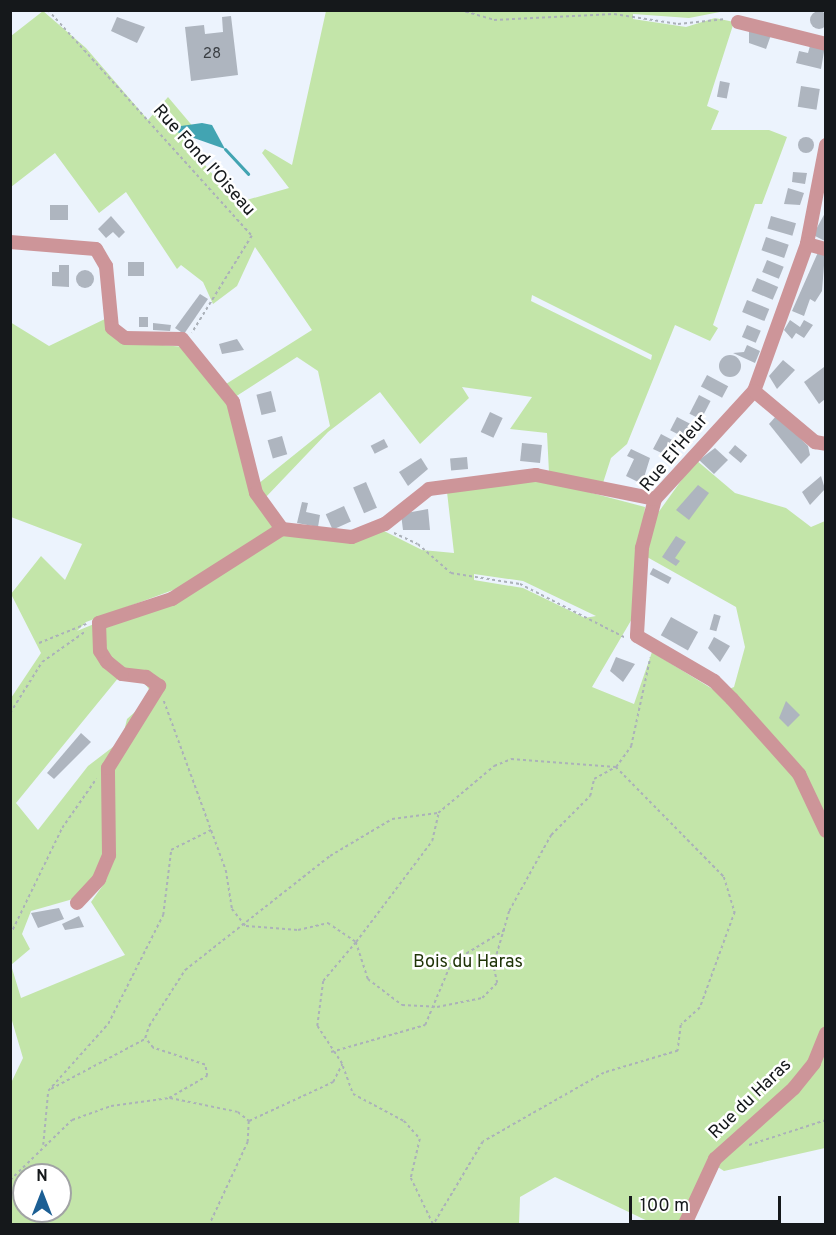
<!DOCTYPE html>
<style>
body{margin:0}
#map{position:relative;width:836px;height:1235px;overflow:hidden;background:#ecf3fd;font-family:Overpass,sans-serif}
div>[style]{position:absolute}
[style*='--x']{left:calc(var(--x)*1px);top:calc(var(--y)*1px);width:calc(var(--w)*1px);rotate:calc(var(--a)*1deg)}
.green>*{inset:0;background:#c3e5a9}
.water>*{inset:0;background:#42a4b2}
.stream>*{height:3px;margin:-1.5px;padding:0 1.5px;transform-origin:1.5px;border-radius:1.5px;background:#42a4b2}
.building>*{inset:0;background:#aeb5bf;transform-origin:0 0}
.round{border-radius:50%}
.path>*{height:1.5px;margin-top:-0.75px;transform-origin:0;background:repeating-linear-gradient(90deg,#abb1b9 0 3px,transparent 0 6px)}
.minor>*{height:14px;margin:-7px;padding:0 7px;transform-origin:7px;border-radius:7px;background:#cd9599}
span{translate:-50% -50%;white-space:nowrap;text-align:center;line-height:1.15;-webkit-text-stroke:5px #fff;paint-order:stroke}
.number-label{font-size:15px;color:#3b3f44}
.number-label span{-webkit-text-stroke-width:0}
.street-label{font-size:18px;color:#15181b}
.park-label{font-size:18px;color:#1f3407}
.frame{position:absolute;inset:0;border:12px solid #15181b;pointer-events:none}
.north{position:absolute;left:12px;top:1163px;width:60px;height:60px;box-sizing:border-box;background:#fff;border:2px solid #a1a3a4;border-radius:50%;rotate:0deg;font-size:16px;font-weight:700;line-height:24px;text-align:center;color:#15181b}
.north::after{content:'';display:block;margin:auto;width:21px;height:27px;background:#1c5f94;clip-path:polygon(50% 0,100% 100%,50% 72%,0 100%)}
.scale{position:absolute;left:629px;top:1196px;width:152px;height:27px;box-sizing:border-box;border:3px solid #15181b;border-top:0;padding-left:8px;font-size:18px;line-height:21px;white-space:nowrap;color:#15181b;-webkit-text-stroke:4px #fff;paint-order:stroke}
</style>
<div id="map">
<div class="green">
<i style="clip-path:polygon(evenodd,43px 11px,86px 48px,148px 120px,168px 97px,195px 129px,183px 138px,236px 203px,289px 188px,262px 153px,265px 149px,292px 165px,326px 11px,725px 11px,689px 18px,633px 14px,633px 19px,686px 27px,715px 18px,734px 22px,707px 106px,719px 111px,711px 130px,769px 130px,787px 137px,762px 204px,755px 204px,713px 325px,718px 328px,710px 341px,675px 325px,627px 444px,611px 458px,602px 486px,549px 473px,547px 433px,510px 429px,532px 397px,462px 387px,469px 398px,420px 444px,380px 392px,328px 432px,265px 498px,258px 484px,330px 426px,318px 371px,297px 357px,235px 397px,226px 384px,312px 330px,255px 247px,237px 286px,213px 304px,203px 282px,181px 265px,177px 269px,126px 192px,99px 213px,55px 153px,11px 187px,11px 36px,43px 11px,532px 295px,652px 355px,651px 360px,531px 301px,532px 295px)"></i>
<i style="clip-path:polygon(evenodd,107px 318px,108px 330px,119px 341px,184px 347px,231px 403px,254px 492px,277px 525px,252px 550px,195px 582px,86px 622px,77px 631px,94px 624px,99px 653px,119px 677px,16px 803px,38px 830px,88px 766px,122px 740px,127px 719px,153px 696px,138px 672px,119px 668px,108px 656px,102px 625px,179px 602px,286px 533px,335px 541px,382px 530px,422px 550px,454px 553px,447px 492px,535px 478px,645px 507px,636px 612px,592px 687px,634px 704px,652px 652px,719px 693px,734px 687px,745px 647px,736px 607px,647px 557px,655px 517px,696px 460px,735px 493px,786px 508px,811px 527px,825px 521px,825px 1148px,724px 1171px,710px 1162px,680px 1224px,654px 1224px,555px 1177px,520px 1197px,519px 1224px,11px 1224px,11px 1083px,23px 1058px,10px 1014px,11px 698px,41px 653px,11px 594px,41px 556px,65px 580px,82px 544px,11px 517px,10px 322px,49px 346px,107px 318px,474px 574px,523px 581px,596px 616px,585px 618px,523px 588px,474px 580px,474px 574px,107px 318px,112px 774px,115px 842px,106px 881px,91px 902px,125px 955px,21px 998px,11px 965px,30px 949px,22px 934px,31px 911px,80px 897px,106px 859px,110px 832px,104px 781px,112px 774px,107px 318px,24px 1175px,60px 1175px,60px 1211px,24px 1211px,24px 1175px)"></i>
</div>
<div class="water">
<i style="clip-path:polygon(202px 123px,212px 125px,225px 149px,174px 131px,174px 127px)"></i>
</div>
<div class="stream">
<i style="--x:225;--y:149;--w:34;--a:47"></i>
</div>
<div class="building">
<i class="round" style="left:810px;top:11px;width:18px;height:18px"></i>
<i style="clip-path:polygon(231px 16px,238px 75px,191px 81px,185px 27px,204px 25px,205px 34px,223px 32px,222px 17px)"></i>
<i style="clip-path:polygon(117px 17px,145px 27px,137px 43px,111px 31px)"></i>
<i style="clip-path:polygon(749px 28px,771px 35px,766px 49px,749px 43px)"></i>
<i style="clip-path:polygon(811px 42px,825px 46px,821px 69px,796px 63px,799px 51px,808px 53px)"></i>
<i style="left:720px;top:81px;width:10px;height:16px;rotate:11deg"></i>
<i style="left:801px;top:86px;width:19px;height:21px;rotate:9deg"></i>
<i class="round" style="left:798px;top:137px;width:16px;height:16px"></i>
<i style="clip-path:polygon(793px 172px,807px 173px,805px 184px,792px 182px)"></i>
<i style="clip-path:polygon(788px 188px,804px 193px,800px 205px,784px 204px)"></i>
<i style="left:50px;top:205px;width:18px;height:15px"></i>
<i style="clip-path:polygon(825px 213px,825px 241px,813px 235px)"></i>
<i style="clip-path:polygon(111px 216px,125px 232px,119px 238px,113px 232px,106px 238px,98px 229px)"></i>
<i style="left:771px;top:216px;width:26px;height:13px;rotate:16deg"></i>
<i style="left:766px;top:237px;width:24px;height:14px;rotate:19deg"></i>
<i style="clip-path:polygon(819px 250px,825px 253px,822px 291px,815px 302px,810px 299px,804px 316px,792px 311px)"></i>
<i style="left:767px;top:260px;width:18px;height:13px;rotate:22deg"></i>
<i style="left:128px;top:262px;width:16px;height:14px"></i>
<i style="clip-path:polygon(59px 265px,69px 265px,69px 287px,52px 286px,52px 272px,59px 272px)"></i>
<i class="round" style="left:76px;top:270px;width:18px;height:18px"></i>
<i style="left:757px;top:278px;width:23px;height:14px;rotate:23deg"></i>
<i style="clip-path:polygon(200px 294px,208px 299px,184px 334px,175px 328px)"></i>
<i style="left:747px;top:300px;width:24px;height:13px;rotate:22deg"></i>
<i style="left:139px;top:317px;width:9px;height:10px"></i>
<i style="clip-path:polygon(790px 320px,800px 327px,804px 320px,813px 325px,804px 338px,796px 333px,792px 339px,784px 330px)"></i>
<i style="clip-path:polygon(153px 323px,171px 325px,170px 331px,153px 330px)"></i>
<i style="left:747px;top:325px;width:15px;height:13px;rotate:23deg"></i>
<i style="clip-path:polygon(237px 339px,244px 350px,222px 354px,219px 344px)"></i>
<i style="clip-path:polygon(747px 345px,760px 351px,755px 363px,733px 353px,744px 352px)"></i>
<i class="round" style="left:719px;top:355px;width:22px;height:22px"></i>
<i style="clip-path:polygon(783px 360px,795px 370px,777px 389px,769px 376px)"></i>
<i style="clip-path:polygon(824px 367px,825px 399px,819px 404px,804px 382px)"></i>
<i style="left:707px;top:375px;width:24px;height:13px;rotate:28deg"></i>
<i style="left:271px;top:391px;width:21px;height:15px;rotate:76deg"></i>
<i style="left:699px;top:395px;width:13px;height:21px;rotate:27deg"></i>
<i style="left:490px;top:412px;width:14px;height:22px;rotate:25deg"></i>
<i style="clip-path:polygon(777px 415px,808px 446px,810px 455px,801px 464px,769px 424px)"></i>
<i style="left:677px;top:417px;width:18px;height:15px;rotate:27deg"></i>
<i style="clip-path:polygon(661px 434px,678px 443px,668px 456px,653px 449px)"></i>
<i style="left:282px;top:436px;width:19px;height:15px;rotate:74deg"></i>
<i style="left:384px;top:439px;width:9px;height:15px;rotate:63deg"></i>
<i style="left:522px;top:443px;width:20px;height:18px;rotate:6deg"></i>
<i style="left:735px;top:445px;width:16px;height:10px;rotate:40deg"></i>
<i style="clip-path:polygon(715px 448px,728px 460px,714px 474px,699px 460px)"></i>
<i style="clip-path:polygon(631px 449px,650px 458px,642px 484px,626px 476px,634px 459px,627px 456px)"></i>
<i style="left:467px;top:457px;width:12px;height:17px;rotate:85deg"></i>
<i style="clip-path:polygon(421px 458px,428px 469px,408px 486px,399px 472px)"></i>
<i style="clip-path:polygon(821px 476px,825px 489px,810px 505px,802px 492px)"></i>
<i style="left:366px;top:482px;width:28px;height:14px;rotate:67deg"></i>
<i style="clip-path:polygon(698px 485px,709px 493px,689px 520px,676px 510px)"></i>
<i style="clip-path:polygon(302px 502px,308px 503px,306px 512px,320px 515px,318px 527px,297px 523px)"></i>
<i style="left:344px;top:506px;width:17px;height:20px;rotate:66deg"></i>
<i style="clip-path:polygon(428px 509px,430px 530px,403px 530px,401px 514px)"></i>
<i style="clip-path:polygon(676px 536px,686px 542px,675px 558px,680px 561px,676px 566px,662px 557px)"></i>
<i style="left:653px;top:568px;width:21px;height:7px;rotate:28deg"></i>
<i style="left:714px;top:614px;width:7px;height:16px;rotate:16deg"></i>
<i style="left:671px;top:617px;width:31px;height:21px;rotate:29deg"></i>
<i style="clip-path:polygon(714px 637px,730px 646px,720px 662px,708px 648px)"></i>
<i style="clip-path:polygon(616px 657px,635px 664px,623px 682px,610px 671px)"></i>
<i style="clip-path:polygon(786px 701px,800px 715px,788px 727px,779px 718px)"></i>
<i style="clip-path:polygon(81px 733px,91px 742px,54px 779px,47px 773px)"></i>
<i style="clip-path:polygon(59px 908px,64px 919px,38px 928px,31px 913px)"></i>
<i style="clip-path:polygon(79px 916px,84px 927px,65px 930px,62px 924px)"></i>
</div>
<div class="path">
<i style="--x:48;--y:10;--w:304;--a:47.9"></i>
<i style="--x:252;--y:236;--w:114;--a:121.7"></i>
<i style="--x:460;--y:10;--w:35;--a:16"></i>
<i style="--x:494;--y:20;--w:120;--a:-2.9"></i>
<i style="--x:614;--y:14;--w:65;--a:8.9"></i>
<i style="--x:678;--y:24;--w:48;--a:-5.9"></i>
<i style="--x:394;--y:533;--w:26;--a:25"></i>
<i style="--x:418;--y:544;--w:44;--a:41.3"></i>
<i style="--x:451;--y:573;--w:70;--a:9.1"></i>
<i style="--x:520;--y:584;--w:117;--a:27"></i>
<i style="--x:39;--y:643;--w:51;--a:-22"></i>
<i style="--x:164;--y:701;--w:180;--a:69.9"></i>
<i style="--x:226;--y:870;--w:39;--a:81"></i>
<i style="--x:232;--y:909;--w:22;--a:51"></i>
<i style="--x:246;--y:926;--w:52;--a:4.4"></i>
<i style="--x:298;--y:930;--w:31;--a:-13"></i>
<i style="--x:328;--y:923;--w:34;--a:34"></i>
<i style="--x:356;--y:942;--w:126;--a:-53"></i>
<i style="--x:432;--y:841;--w:28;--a:-77"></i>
<i style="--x:10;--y:713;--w:60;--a:-57.9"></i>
<i style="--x:42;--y:662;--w:54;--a:-35.2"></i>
<i style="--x:10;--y:935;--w:119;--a:-64.1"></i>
<i style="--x:62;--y:828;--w:60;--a:-55.2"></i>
<i style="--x:331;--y:1052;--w:98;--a:-16"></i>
<i style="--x:425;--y:1025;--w:67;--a:-67.2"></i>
<i style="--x:451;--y:963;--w:65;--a:-31.7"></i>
<i style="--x:343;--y:1066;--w:30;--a:70"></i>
<i style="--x:353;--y:1094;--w:58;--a:27.9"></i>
<i style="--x:404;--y:1121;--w:24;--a:48"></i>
<i style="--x:420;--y:1139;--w:40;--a:103"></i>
<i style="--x:411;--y:1178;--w:51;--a:64.4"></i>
<i style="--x:51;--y:1089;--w:106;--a:-28"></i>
<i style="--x:170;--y:1098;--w:69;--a:11.6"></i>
<i style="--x:238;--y:1112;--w:14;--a:39"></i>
<i style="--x:249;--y:1121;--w:21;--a:93"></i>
<i style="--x:248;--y:1142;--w:90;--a:114.9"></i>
<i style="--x:249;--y:1121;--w:93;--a:-24.9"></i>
<i style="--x:333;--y:1082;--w:20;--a:-63"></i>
<i style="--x:342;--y:1064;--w:45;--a:-123.3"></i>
<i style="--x:317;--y:1026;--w:45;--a:-82.4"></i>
<i style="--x:323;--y:981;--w:51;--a:-49.8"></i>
<i style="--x:356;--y:942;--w:39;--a:72"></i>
<i style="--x:368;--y:979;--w:43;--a:37.4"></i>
<i style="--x:402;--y:1005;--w:35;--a:3"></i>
<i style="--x:437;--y:1007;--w:46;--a:-11.3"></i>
<i style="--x:482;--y:998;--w:21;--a:-45"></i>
<i style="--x:497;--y:983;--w:17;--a:-103"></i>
<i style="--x:493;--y:966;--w:57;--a:-73.8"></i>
<i style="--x:509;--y:911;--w:87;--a:-61.1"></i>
<i style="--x:551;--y:835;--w:55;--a:-45"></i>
<i style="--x:590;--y:796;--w:17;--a:-77"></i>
<i style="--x:594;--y:779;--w:25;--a:-29"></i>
<i style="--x:616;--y:767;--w:154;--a:45.5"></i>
<i style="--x:724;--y:877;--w:37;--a:73"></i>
<i style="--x:735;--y:912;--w:102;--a:110"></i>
<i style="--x:700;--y:1008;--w:25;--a:138"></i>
<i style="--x:681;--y:1025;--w:26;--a:97"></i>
<i style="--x:678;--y:1051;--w:77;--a:163.4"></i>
<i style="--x:604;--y:1073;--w:139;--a:150.3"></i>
<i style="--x:483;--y:1142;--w:96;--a:120.9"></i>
<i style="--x:43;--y:1145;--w:54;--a:-84.7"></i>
<i style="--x:48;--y:1091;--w:90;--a:-48.2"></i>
<i style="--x:108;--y:1024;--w:122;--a:-63.2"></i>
<i style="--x:163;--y:915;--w:65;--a:-83"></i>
<i style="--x:171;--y:850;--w:45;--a:-26.6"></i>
<i style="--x:749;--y:1145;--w:81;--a:-18"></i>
<i style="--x:10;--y:1180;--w:86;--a:-44.1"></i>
<i style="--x:72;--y:1120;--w:41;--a:-19.7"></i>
<i style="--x:111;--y:1106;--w:59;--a:-7.9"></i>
<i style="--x:169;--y:1098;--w:44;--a:-30.1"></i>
<i style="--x:207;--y:1076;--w:11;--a:-100"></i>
<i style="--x:205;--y:1065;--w:55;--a:-161.9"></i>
<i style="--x:153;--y:1048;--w:13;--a:-129"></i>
<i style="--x:145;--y:1038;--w:13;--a:-72"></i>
<i style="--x:149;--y:1026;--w:67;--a:-57.3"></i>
<i style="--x:185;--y:970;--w:184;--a:-38.2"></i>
<i style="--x:330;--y:856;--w:72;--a:-30.8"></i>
<i style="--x:392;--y:819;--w:46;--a:-7.4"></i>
<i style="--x:438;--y:813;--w:73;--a:-40"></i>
<i style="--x:494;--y:766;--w:18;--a:-22"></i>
<i style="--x:511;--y:759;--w:105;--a:4.4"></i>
<i style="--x:616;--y:767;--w:26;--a:-54"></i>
<i style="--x:631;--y:746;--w:90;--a:-77.8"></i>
<i style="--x:600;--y:1224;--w:24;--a:0"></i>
</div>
<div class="minor">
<i style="--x:738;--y:22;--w:91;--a:14"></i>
<i style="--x:826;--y:145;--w:101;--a:100.9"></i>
<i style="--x:807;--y:244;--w:156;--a:109.8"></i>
<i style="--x:754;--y:391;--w:147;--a:132.5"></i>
<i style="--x:655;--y:499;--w:51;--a:104.9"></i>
<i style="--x:642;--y:548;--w:88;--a:93.3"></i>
<i style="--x:637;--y:636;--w:89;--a:30.3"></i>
<i style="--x:714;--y:681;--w:25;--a:45"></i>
<i style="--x:732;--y:699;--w:101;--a:48.2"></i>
<i style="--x:799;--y:774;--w:63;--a:64.7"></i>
<i style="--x:10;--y:242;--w:86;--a:4.7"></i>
<i style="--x:96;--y:249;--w:20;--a:60"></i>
<i style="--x:106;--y:266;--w:62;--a:84.5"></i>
<i style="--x:112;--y:328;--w:16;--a:38"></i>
<i style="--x:125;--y:338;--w:57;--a:1"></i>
<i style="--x:182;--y:339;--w:81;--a:51"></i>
<i style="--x:233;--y:402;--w:94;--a:75.8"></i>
<i style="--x:256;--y:493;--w:44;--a:54.2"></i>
<i style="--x:282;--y:529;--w:70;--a:6.5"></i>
<i style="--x:352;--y:537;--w:35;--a:-22"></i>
<i style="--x:385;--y:524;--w:56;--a:-38.5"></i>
<i style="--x:429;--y:489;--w:108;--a:-7.5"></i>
<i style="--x:536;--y:475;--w:121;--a:11.4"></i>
<i style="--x:807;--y:244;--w:20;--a:15"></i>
<i style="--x:754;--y:391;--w:80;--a:39.9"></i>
<i style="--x:815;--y:442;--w:11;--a:10"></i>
<i style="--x:77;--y:903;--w:33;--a:-47"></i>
<i style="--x:99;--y:879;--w:26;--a:-67"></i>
<i style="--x:109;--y:855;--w:87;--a:-90.7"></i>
<i style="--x:108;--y:768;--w:97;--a:-58.1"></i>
<i style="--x:159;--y:686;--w:16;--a:-145"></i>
<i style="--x:146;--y:677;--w:24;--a:-173"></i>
<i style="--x:122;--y:674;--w:19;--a:-141"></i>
<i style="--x:107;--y:662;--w:13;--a:-122"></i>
<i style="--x:100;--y:651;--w:28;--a:-92"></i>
<i style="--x:99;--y:623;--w:77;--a:-18.2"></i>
<i style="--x:172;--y:599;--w:130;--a:-32.5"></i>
<i style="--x:685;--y:1224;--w:72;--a:-65.2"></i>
<i style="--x:715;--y:1159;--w:106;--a:-41.9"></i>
<i style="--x:794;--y:1088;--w:32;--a:-51"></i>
<i style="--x:814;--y:1063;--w:32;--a:-68"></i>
</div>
<div class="number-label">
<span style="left:212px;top:55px">28</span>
</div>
<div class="street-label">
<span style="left:203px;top:161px;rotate:48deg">Rue Fond l'Oiseau</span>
<span style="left:675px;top:454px;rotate:-50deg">Rue El'Heur</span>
<span style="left:751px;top:1100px;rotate:-44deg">Rue du Haras</span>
</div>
<div class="park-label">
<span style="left:468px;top:963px">Bois du Haras</span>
</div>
<div class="frame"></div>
<div class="north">N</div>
<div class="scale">100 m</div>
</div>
